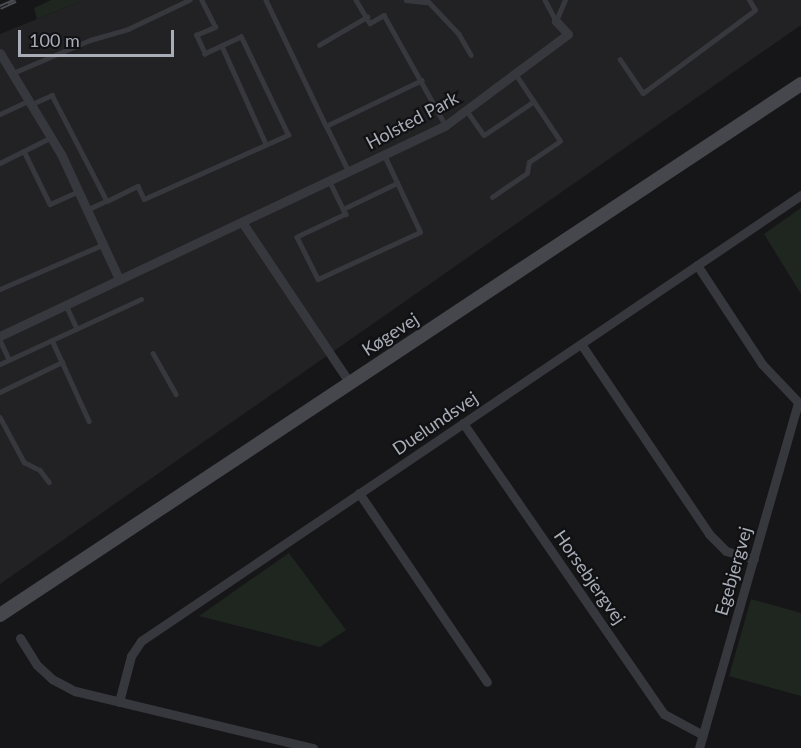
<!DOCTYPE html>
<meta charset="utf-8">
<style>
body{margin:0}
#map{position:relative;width:801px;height:748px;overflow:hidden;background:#161618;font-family:Lato,sans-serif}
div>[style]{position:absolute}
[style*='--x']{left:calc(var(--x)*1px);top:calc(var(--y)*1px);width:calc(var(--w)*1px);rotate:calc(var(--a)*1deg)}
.built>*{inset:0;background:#222225}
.green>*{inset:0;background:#1e261f}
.lane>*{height:4.5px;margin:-2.25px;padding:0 2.25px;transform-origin:2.25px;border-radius:2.25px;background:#37383d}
.street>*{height:9px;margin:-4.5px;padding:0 4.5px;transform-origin:4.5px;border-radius:4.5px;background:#37383d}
.secondary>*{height:14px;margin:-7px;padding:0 7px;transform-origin:7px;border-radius:7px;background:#45474d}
.rail>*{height:5px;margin-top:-2.5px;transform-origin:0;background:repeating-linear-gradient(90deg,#111113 0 9px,#4a4c52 0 18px);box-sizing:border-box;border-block:2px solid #4a4c52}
span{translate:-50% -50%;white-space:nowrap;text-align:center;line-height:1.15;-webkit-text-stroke:4.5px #111113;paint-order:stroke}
.street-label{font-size:18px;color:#a8adb8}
.scale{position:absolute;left:18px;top:30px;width:156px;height:27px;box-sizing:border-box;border:3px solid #a8adb8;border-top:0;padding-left:8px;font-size:18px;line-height:21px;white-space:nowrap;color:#a8adb8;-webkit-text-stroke:4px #111113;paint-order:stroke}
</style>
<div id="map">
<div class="built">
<i style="clip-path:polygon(84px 0,801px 0,801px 25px,0 584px,0 34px)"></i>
</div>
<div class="green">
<i style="clip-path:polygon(51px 0,84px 0,37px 19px,34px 8px)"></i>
<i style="clip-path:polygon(801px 208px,801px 294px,764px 234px)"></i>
<i style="clip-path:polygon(289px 553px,346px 630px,320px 647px,199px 616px)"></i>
<i style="clip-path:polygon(751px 599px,801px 613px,801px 696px,729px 676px)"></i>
</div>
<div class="lane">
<i style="--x:266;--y:0;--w:140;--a:64.5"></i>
<i style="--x:356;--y:0;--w:27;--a:59"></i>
<i style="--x:370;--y:23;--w:16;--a:-30"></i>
<i style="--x:384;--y:15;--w:125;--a:60.8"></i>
<i style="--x:406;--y:0;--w:20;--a:6"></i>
<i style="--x:427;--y:0;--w:47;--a:46.7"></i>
<i style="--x:459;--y:34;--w:24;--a:60"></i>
<i style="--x:545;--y:0;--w:24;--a:62"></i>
<i style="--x:556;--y:21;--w:23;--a:-67"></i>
<i style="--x:319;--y:45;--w:56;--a:-30.3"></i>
<i style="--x:222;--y:46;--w:107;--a:65.8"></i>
<i style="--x:620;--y:59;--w:41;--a:55.9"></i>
<i style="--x:643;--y:93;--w:139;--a:-36.5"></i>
<i style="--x:755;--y:10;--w:12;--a:-121"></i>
<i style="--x:13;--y:73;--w:84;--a:-23.2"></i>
<i style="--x:90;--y:40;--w:40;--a:-16"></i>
<i style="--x:128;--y:29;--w:68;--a:-25.4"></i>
<i style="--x:32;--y:104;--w:22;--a:-24"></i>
<i style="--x:52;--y:95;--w:119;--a:62.6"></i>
<i style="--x:107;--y:201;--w:21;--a:155"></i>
<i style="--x:467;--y:111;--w:29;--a:55"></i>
<i style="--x:484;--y:135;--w:59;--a:-34"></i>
<i style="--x:0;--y:114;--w:31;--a:-25"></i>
<i style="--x:24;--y:151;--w:59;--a:63.9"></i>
<i style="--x:50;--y:204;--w:32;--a:-24"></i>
<i style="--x:0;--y:163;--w:58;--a:-26.6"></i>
<i style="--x:348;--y:171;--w:50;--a:-116.1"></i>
<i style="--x:326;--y:126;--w:106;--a:-25.6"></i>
<i style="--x:329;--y:180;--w:32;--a:64"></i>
<i style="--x:343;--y:209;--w:60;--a:-25.7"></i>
<i style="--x:397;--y:183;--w:31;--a:-115"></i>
<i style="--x:492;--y:197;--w:42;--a:-34.4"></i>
<i style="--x:527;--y:173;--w:11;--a:-80"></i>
<i style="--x:529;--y:162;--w:37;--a:-34"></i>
<i style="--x:560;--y:141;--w:81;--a:-123.9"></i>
<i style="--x:107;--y:201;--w:34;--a:-26"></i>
<i style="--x:138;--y:186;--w:14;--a:65"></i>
<i style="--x:144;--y:199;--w:158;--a:-24"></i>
<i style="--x:288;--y:135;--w:109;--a:-115.6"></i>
<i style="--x:241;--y:37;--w:40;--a:155"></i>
<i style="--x:205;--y:54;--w:21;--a:-115"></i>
<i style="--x:196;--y:35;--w:21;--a:-23"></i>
<i style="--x:215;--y:27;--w:30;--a:-117"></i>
<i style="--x:343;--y:209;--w:6;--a:59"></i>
<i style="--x:346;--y:214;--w:54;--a:154.9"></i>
<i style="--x:297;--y:237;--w:47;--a:63.4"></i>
<i style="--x:318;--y:279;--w:112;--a:-24.7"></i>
<i style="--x:420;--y:232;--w:54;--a:-115.1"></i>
<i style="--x:0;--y:289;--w:111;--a:-23.3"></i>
<i style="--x:66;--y:305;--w:26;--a:65"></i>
<i style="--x:0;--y:340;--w:21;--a:65"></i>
<i style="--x:52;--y:340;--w:89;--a:65.4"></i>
<i style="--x:153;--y:353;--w:47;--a:60.7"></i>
<i style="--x:0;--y:364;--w:155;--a:-24.7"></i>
<i style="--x:0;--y:392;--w:69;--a:-25.8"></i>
<i style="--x:0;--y:417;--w:51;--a:61.9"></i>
<i style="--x:24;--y:462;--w:18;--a:27"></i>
<i style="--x:40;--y:470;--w:15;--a:53"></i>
</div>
<div class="street">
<i style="--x:0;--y:53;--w:118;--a:58.9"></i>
<i style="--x:61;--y:154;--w:138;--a:65.1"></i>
<i style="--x:242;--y:222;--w:192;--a:56.2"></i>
<i style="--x:697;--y:265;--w:118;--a:56.7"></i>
<i style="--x:762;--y:364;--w:57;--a:46.4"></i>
<i style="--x:0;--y:336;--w:493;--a:-25.3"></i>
<i style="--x:446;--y:125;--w:152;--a:-36.7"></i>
<i style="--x:568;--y:34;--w:18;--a:-133"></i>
<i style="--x:581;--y:344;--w:229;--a:56"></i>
<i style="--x:709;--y:534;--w:24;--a:45"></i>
<i style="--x:726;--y:551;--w:29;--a:16"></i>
<i style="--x:463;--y:423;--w:354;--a:55.4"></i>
<i style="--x:664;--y:714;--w:44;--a:28.3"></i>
<i style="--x:359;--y:493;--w:228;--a:55.9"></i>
<i style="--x:20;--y:638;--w:32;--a:58"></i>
<i style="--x:37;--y:665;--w:21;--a:43"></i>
<i style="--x:52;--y:679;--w:26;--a:28"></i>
<i style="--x:75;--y:691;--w:245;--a:13.5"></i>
<i style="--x:119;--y:702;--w:48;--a:-75.4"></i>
<i style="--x:131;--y:656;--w:18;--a:-56"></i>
<i style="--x:141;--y:641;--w:797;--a:-34.05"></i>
<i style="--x:699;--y:748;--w:359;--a:-74"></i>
</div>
<div class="secondary">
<i style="--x:0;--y:615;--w:961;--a:-33.54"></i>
</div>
<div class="rail">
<i style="--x:0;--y:7;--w:17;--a:-24"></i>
</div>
<div class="street-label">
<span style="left:412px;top:120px;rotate:-28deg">Holsted Park</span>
<span style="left:390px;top:334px;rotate:-33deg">Køgevej</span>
<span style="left:435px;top:423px;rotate:-34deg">Duelundsvej</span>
<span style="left:733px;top:571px;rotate:-74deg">Egebjergvej</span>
<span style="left:590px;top:577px;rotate:55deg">Horsebjergvej</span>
</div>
<div class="scale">100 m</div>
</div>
